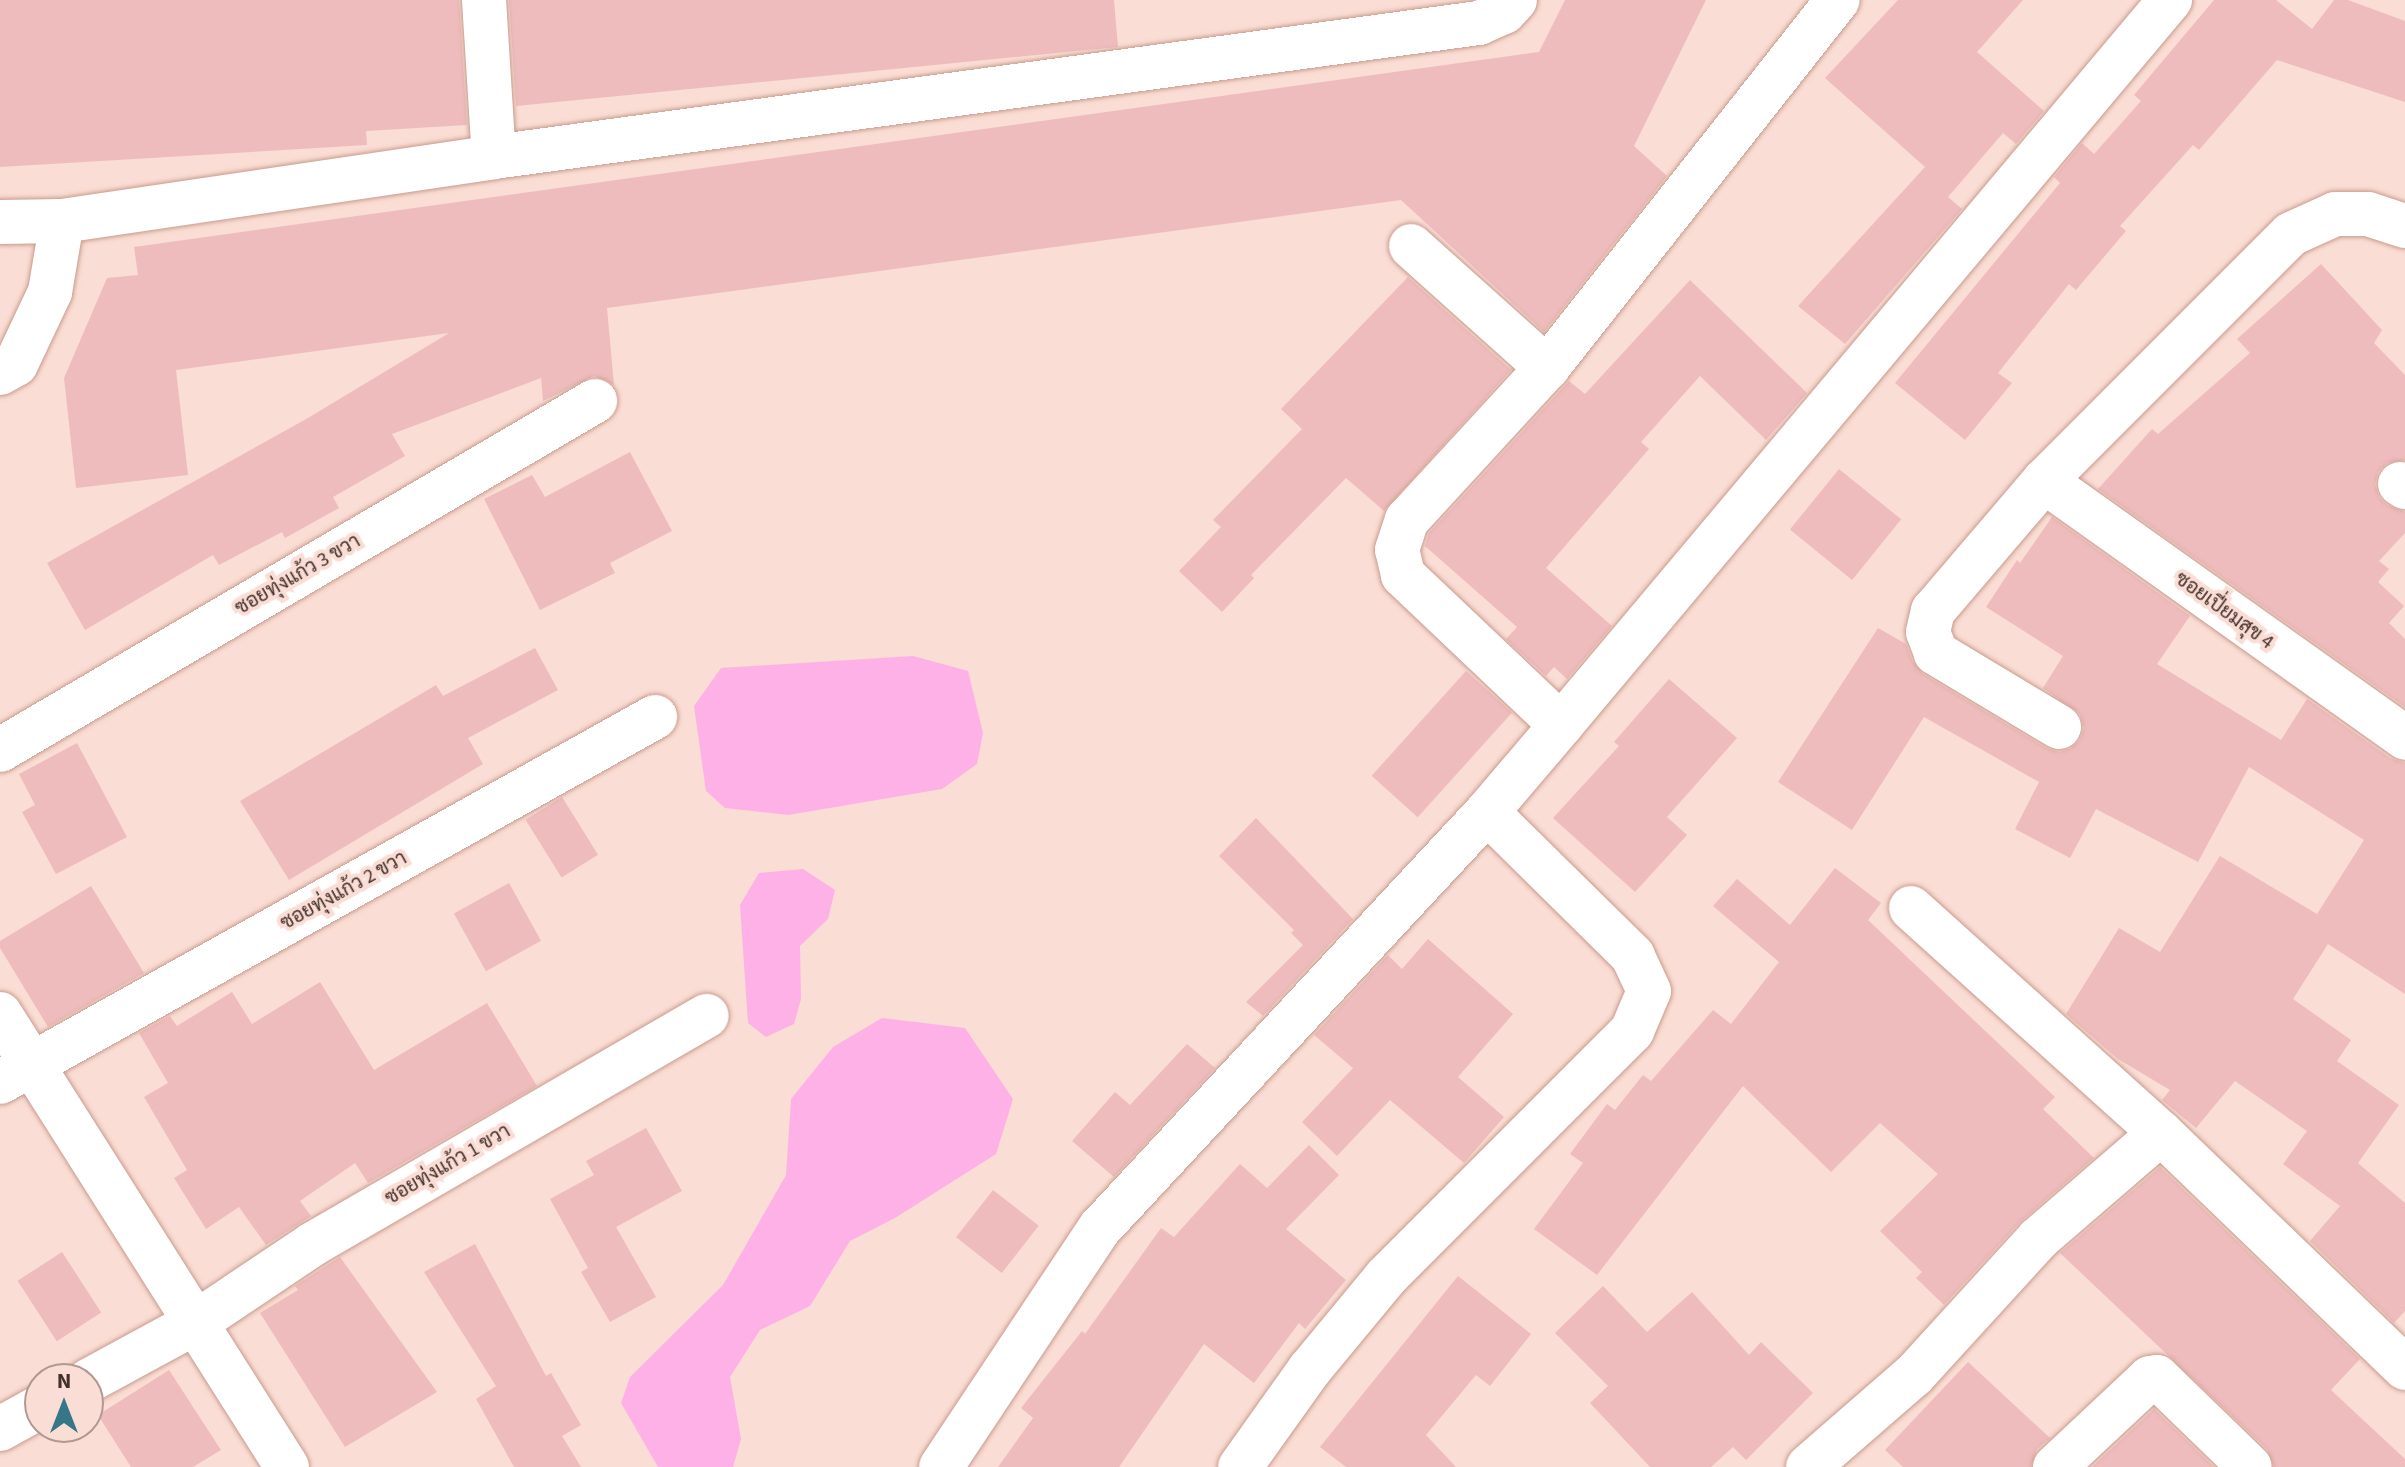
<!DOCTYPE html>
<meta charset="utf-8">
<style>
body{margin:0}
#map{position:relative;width:2405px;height:1467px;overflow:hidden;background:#faddd4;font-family:"Source Sans 3",Sarabun,sans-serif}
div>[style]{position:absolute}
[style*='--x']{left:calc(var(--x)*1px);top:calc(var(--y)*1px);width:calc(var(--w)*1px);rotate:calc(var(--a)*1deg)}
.green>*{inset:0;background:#fdb1e7}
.building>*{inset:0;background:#efbcbd;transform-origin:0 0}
.roads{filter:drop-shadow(0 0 2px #c99b8e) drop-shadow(0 0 2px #c99b8e)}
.minor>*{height:44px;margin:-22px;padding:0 22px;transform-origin:22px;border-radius:22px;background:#fff}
span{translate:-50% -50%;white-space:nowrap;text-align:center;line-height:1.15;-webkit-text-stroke:8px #faddd4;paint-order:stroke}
.street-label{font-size:20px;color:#44312c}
.north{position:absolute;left:24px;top:1363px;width:80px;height:80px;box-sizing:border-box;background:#faddd4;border:2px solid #b19891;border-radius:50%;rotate:0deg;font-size:22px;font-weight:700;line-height:32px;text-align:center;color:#44312c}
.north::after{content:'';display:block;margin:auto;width:28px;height:36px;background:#357788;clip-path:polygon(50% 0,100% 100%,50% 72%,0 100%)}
</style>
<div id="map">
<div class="green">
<i style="clip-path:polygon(913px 656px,968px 671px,983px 733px,977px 764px,942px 789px,788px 815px,725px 808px,706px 791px,694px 706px,721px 668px)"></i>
<i style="clip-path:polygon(803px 869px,835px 890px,828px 919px,800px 946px,801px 999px,794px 1024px,766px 1037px,748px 1023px,740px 905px,759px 873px)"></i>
<i style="clip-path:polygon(882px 1018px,965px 1028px,1013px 1099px,996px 1154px,895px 1218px,850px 1241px,810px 1306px,760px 1330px,730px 1377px,741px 1439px,733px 1467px,658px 1467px,621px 1403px,630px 1377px,723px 1285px,786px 1175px,791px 1099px,833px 1047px)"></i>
</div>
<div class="building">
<i style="clip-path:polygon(0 0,459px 0,467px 125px,366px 131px,367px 145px,0 167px)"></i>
<i style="clip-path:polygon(509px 0,1114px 0,1118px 47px,516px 106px)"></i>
<i style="clip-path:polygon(1565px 0,1706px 0,1634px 146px,1667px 176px,1544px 332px,1401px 200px,607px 308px,614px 385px,594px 376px,543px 401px,541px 378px,392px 434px,405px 456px,333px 497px,339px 508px,285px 538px,282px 532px,219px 565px,213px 555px,85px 630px,47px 563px,308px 418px,449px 333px,176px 370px,188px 475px,76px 488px,64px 378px,107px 278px,138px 275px,134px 247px,1539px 52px)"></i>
<i style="clip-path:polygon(1898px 0,2023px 0,1977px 52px,2044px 111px,2016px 144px,2003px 133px,1948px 197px,1962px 209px,1845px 344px,1798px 306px,1925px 167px,1825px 78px)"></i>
<i style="clip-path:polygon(2214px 0,2276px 0,2312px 29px,2334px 0,2348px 0,2405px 21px,2405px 102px,2277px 60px,2199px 150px,2193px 145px,2120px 226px,2126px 231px,2076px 290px,2069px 284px,1998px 373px,2012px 383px,1965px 440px,1895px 383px,2060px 183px,2054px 177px,2082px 143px,2094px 154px,2141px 101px,2134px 95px)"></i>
<i style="clip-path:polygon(2321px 264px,2382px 330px,2374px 343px,2405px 375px,2405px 460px,2387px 463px,2378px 472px,2375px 484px,2379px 497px,2387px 505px,2405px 512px,2405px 533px,2379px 561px,2389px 569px,2378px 582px,2404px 606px,2389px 623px,2405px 639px,2405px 707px,2098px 489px,2152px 429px,2158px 434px,2250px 353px,2237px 339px)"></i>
<i style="clip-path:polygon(1408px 277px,1511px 370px,1384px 511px,1346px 478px,1251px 575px,1254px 578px,1222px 612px,1179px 571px,1221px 527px,1213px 520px,1302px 429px,1281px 409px)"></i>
<i style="clip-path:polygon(1690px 280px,1807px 393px,1766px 440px,1700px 376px,1641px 442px,1649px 449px,1546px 568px,1612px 626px,1567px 679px,1554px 667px,1546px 676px,1506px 639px,1517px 627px,1425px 546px,1429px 533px,1569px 381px,1585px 394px)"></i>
<i style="clip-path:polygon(630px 452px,672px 531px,610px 563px,615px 573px,540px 610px,484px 499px,532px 475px,545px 497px)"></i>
<i style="left:1839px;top:469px;width:80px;height:78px;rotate:39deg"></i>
<i style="clip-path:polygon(2052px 517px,2190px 616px,2157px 664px,2281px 740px,2307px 699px,2390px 758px,2405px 763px,2405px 994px,2328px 944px,2293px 999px,2351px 1040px,2337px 1061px,2399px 1105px,2358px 1163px,2405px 1203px,2405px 1311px,2394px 1323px,2310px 1241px,2340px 1206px,2283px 1164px,2307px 1131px,2235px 1081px,2196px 1128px,2162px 1100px,2170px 1090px,2118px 1059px,2066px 1014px,2119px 928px,2160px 952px,2220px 856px,2317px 914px,2364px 840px,2249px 767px,2198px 862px,2096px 809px,2070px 858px,2015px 829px,2039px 782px,1924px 717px,1852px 830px,1778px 782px,1878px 628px,1906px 644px,1913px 662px,1923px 674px,2046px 748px,2059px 752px,2070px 749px,2080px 740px,2084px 728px,2080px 714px,2043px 688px,2063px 656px,1986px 607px,2017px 560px,2020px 563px)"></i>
<i style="clip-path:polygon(535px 648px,558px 690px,468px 738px,483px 764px,289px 880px,240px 801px,436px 685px,443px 696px)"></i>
<i style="left:1466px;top:671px;width:62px;height:141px;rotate:42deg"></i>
<i style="clip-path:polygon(1669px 679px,1737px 738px,1667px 817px,1687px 835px,1635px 892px,1553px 818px,1619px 746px,1614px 742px)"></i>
<i style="clip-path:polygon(77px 743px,127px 837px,56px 874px,22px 812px,35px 805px,19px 774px)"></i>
<i style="left:562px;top:797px;width:68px;height:43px;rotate:58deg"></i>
<i style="clip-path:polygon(1256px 818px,1353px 919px,1263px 1016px,1246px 1002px,1303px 945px,1291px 933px,1294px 930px,1219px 856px)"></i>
<i style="clip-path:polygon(1835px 868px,1881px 903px,1868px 920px,2055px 1097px,2043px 1109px,2094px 1158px,2020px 1222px,1944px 1305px,1916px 1278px,1922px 1272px,1880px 1231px,1938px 1174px,1880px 1123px,1831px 1172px,1743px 1086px,1597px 1275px,1534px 1229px,1583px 1163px,1570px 1154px,1607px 1104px,1615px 1110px,1643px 1075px,1651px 1081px,1713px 1010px,1731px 1024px,1779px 962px,1713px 906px,1737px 879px,1790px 925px)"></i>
<i style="left:509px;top:883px;width:66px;height:63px;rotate:61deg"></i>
<i style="clip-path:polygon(91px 886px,144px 973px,48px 1027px,0 948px,0 941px)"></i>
<i style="clip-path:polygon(1428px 939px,1513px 1014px,1458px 1077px,1504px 1117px,1464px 1163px,1390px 1100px,1337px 1156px,1302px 1122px,1353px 1068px,1314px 1035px,1388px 955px,1402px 969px)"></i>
<i style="clip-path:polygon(320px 982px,374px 1070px,487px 1003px,537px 1086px,368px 1183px,355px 1163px,300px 1201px,311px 1216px,266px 1245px,239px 1207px,206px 1229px,174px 1178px,187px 1170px,144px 1097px,168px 1083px,139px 1033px,170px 1016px,177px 1026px,232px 992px,252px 1024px)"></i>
<i style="clip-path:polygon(1187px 1044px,1215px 1068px,1114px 1177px,1072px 1141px,1115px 1092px,1130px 1105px)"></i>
<i style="clip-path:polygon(646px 1128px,682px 1191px,616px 1227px,656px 1297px,610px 1322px,581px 1272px,588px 1268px,550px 1199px,594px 1175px,586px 1161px)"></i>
<i style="clip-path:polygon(1309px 1145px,1339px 1175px,1286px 1229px,1346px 1280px,1305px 1329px,1299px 1323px,1254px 1383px,1204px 1344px,1119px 1467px,998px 1467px,1033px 1418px,1021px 1408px,1082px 1331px,1085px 1334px,1161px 1228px,1174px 1237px,1240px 1164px,1267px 1188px)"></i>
<i style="clip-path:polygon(2160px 1167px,2360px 1359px,2331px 1390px,2405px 1459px,2405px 1467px,2274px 1467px,2267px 1449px,2060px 1253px)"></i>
<i style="left:993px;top:1190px;width:58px;height:60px;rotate:38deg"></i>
<i style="clip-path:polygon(475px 1244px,546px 1376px,551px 1373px,581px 1425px,562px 1436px,581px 1467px,514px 1467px,476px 1399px,496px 1386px,424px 1272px)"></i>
<i style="left:62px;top:1252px;width:72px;height:53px;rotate:57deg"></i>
<i style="clip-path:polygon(340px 1257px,437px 1392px,345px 1447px,260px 1313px,298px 1290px,295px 1286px)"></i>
<i style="clip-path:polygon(1458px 1276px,1531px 1334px,1490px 1386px,1476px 1375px,1426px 1435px,1456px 1467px,1346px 1467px,1320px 1447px)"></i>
<i style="clip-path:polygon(1603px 1286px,1647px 1332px,1692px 1292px,1749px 1355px,1761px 1342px,1813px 1393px,1746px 1460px,1733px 1447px,1711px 1467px,1650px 1467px,1590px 1403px,1608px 1386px,1555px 1333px)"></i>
<i style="clip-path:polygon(1968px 1362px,2050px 1438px,2037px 1449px,2031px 1467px,1903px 1467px,1885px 1450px)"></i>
<i style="clip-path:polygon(169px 1370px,221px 1450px,193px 1467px,131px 1467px,98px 1415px)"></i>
<i style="clip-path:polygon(2154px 1409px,2214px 1467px,2092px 1467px,2094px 1465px)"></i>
</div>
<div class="roads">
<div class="minor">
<i style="--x:484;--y:0;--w:157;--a:86.4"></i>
<i style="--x:0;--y:222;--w:62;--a:-0.9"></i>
<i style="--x:62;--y:221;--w:437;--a:-8.4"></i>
<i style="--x:494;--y:157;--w:994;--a:-7.75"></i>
<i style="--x:1479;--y:23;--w:27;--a:-24"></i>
<i style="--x:1504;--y:12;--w:16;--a:-47"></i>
<i style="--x:1411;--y:246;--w:183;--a:41.9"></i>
<i style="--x:0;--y:373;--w:18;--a:-29"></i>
<i style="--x:16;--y:364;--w:80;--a:-64.7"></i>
<i style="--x:50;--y:292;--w:72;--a:-80.4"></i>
<i style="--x:2044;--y:481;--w:443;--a:35.4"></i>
<i style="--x:2400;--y:484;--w:6;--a:31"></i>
<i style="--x:1561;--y:725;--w:947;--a:-49.97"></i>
<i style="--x:2059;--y:727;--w:144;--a:-149"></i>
<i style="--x:1936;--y:653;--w:22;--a:-111"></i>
<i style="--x:1928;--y:632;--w:22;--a:-77"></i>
<i style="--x:1933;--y:611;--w:171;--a:-49.5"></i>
<i style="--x:2044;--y:481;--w:349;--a:-45"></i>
<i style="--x:2291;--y:234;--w:48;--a:-24.4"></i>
<i style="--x:2335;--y:214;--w:33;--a:0"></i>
<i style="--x:2368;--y:214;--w:39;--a:18"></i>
<i style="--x:0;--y:750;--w:690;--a:-30.39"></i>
<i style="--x:1911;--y:908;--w:336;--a:42"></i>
<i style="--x:2161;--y:1133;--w:339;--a:43.9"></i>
<i style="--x:0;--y:1014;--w:536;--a:57.64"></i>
<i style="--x:0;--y:1082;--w:750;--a:-29.13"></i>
<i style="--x:88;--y:1381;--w:122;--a:-28.5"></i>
<i style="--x:195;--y:1323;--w:142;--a:-33.8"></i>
<i style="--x:313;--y:1244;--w:455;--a:-30.1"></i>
<i style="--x:0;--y:1429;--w:46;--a:-28.8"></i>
<i style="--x:941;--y:1467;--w:287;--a:-56.4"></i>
<i style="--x:1100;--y:1228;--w:568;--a:-47.07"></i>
<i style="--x:1487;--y:812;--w:114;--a:-49.6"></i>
<i style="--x:1561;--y:725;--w:218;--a:-136.5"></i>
<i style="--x:1403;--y:575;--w:26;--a:-103"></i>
<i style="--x:1397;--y:550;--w:32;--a:-72"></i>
<i style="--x:1407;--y:520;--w:207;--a:-47.4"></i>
<i style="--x:1547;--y:368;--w:469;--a:-51.7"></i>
<i style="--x:1240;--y:1467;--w:120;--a:-54.5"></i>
<i style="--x:1310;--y:1369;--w:119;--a:-50.4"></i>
<i style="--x:1386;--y:1277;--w:348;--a:-45"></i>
<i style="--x:1632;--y:1031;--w:43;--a:-67"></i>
<i style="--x:1649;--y:991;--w:38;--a:-115"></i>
<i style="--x:1633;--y:956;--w:205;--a:-135.4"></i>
<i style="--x:1808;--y:1467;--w:140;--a:-41"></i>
<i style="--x:1914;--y:1375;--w:184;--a:-47.6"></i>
<i style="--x:2038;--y:1239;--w:162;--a:-40.8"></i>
<i style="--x:2055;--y:1467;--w:130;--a:-43.1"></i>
<i style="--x:2150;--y:1378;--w:7;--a:-8"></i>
<i style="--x:2157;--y:1377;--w:129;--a:44.1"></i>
</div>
</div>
<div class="street-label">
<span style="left:298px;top:575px;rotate:-30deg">ซอยทุ่งแก้ว 3 ขวา</span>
<span style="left:2224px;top:611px;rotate:36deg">ซอยเปี่ยมสุข 4</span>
<span style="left:344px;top:891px;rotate:-29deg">ซอยทุ่งแก้ว 2 ขวา</span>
<span style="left:448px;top:1165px;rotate:-30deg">ซอยทุ่งแก้ว 1 ขวา</span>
</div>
<div class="north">N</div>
</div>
